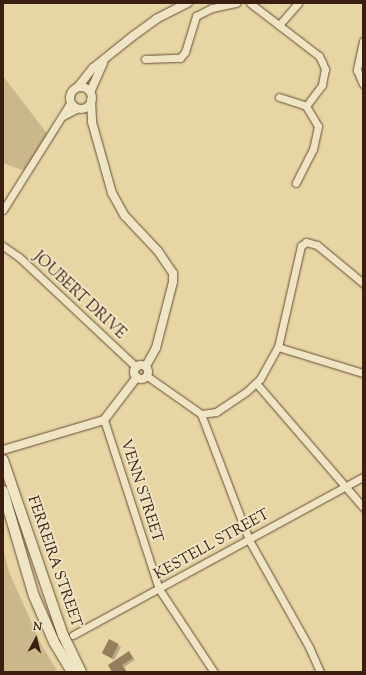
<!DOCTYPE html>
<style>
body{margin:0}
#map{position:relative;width:366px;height:675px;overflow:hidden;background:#e7d6a4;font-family:"Sorts Mill Goudy",serif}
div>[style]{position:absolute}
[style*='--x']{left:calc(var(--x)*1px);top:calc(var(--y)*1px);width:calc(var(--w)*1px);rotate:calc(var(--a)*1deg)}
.green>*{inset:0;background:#cab78b}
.shadow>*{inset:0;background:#0003}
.building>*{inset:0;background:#947e5d;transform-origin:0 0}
.roads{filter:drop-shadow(0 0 1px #664c36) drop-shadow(0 0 1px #664c36)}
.minor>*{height:7px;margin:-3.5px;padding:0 3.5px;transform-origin:3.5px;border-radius:3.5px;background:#efe4c4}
.tertiary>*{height:8px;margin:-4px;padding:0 4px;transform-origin:4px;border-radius:4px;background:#efe4c4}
.tertiary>.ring{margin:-4px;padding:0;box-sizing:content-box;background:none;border:8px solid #efe4c4;border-radius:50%}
.secondary>*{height:10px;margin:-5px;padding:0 5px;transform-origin:5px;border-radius:5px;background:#efe4c4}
span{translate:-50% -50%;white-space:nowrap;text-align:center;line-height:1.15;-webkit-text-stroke:4px #efe4c4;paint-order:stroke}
.street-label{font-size:15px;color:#3b1e11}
.frame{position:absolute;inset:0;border:4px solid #3b1e11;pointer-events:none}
.north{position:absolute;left:16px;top:619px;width:40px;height:40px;-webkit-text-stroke:3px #efe4c4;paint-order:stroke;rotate:7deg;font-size:11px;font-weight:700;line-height:16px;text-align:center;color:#3b1e11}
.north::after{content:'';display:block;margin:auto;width:14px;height:18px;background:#3b1e11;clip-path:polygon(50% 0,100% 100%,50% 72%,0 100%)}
</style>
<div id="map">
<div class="green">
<i style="clip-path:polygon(3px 76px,49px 136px,27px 172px,3px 163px)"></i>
<i style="clip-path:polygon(3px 547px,9px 572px,42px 646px,58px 672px,3px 672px)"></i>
</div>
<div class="shadow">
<i style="clip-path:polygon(118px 645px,121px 647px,114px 660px,103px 653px)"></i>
<i style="clip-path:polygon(129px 653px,135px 660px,124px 667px,127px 672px,113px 672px)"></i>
</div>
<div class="building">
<i style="left:109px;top:639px;width:11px;height:16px;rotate:27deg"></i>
<i style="clip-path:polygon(129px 651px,133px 658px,122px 665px,127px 672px,112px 672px,108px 665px)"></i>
</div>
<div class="roads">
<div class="minor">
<i style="--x:250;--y:3;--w:87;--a:37.5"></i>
<i style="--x:319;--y:56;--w:7;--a:63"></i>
<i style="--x:322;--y:62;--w:8;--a:67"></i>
<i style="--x:325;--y:69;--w:16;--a:101"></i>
<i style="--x:322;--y:85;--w:26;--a:127"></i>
<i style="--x:279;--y:25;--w:29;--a:-49"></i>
<i style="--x:363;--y:41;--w:30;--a:102"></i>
<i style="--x:357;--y:70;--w:15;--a:67"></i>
<i style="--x:145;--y:59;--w:35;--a:-2"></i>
<i style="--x:180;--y:58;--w:8;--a:-50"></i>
<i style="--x:185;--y:52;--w:38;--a:-73"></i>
<i style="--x:196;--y:16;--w:18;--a:-27"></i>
<i style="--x:212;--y:8;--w:25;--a:-12"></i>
<i style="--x:279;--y:97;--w:28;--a:18"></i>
<i style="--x:306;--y:106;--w:23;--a:59"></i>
<i style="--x:318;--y:126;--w:24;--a:102"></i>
<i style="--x:313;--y:149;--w:38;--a:117"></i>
<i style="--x:63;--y:116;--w:15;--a:-28"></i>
<i style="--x:3;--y:210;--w:126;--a:-57.9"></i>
<i style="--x:3;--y:246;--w:19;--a:35"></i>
<i style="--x:19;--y:257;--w:161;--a:43.2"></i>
<i style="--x:278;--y:347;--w:89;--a:17"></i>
<i style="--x:147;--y:376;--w:66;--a:35.1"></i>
<i style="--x:201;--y:414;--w:15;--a:-8"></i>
<i style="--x:216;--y:412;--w:37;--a:-34"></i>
<i style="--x:247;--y:391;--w:18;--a:-43"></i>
<i style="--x:260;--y:379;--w:37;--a:-61"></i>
<i style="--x:278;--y:347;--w:104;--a:-77.2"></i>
<i style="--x:301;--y:246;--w:6;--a:-39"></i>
<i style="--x:306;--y:242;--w:11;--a:15"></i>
<i style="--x:317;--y:245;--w:60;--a:39.6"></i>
<i style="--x:256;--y:383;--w:164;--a:49.2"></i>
<i style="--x:201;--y:414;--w:135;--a:69.1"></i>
<i style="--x:249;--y:540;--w:123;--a:60.7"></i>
<i style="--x:309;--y:647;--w:27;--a:66"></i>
<i style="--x:104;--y:420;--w:178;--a:72"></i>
<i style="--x:159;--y:589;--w:100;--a:56.5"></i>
<i style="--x:73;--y:635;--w:330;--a:-28.6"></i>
</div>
<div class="tertiary">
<i class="ring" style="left:70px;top:87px;width:14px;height:14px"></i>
<i style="--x:78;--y:87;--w:24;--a:-52"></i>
<i style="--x:93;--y:68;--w:51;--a:-38.7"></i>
<i style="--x:133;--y:36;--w:29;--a:-36"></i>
<i style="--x:156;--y:19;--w:36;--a:-27"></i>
<i style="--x:91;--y:90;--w:30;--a:-66"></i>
<i style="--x:91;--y:100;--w:22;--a:87"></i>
<i style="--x:92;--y:122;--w:74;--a:74.3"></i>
<i style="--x:112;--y:193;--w:26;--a:61"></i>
<i style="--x:125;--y:216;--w:48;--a:46.7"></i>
<i style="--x:158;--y:251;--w:27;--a:56"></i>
<i style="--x:173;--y:273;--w:9;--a:90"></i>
<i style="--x:173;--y:282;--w:68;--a:104.4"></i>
<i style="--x:156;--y:348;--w:21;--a:119"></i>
<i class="ring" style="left:134px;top:365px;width:6px;height:6px"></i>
<i style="--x:3;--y:450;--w:105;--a:-16.5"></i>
<i style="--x:104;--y:420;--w:54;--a:-52.5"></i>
</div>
<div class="secondary">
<i style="--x:3;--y:460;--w:185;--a:71.1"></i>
<i style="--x:63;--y:635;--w:41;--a:64.1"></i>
<i style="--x:3;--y:491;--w:109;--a:73.6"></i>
<i style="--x:34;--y:596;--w:50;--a:66.5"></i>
<i style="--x:54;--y:642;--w:35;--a:59"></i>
</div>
</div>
<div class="street-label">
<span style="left:79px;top:296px;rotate:43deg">JOUBERT DRIVE</span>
<span style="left:141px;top:491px;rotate:72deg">VENN STREET</span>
<span style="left:212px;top:545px;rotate:-29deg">KESTELL STREET</span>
<span style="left:54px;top:562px;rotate:71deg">FERREIRA STREET</span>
</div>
<div class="frame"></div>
<div class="north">N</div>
</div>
